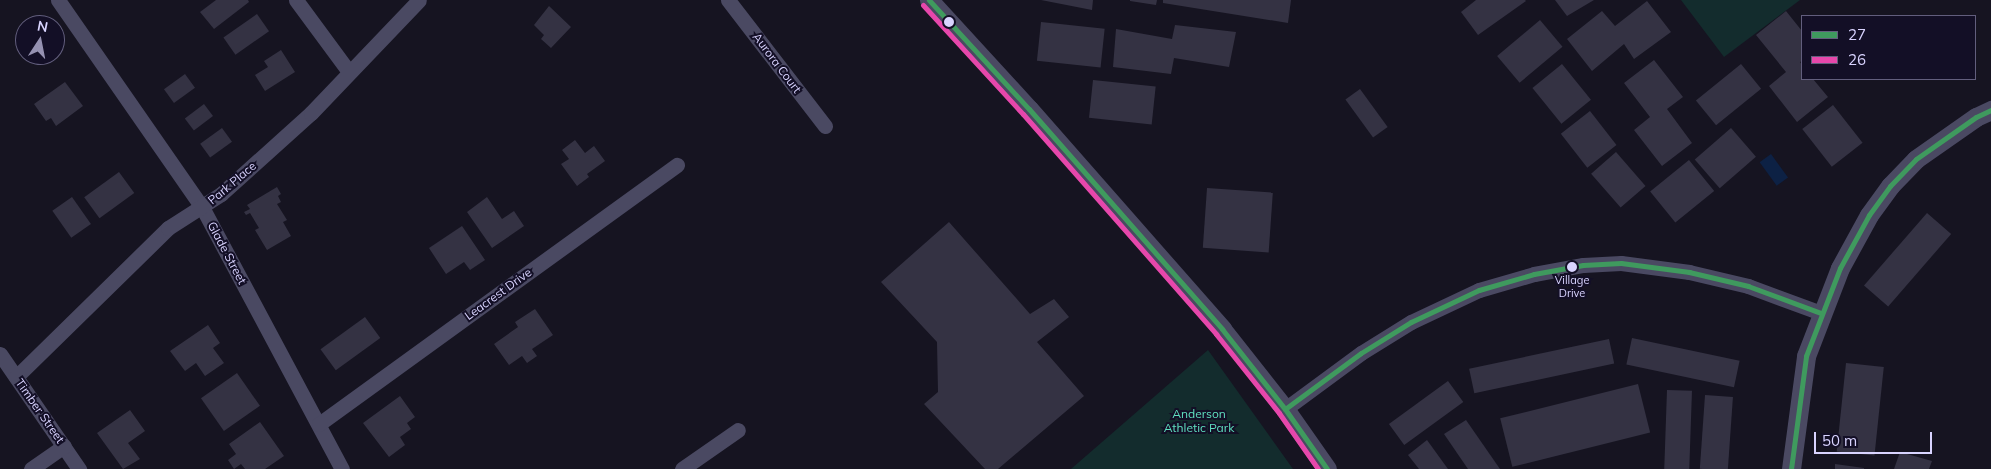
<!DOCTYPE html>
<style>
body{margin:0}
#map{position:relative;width:1991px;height:469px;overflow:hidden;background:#161421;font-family:Mulish,sans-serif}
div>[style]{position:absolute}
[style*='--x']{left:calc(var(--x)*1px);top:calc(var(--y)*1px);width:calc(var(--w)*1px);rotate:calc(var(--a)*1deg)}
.green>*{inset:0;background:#132c2d}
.water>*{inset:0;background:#0d2144;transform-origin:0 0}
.building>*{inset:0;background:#343243;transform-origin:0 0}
.minor>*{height:15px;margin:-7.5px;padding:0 7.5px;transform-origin:7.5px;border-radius:7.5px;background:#4a4962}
.tertiary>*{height:19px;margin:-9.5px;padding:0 9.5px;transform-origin:9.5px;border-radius:9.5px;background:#4a4962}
.bus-1>*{height:5px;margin:-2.5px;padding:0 2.5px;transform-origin:2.5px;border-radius:2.5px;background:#3f9a5e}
.bus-2>*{height:5px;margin:-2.5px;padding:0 2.5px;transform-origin:2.5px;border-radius:2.5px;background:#e647ab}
.dots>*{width:14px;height:14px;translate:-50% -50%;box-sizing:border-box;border:2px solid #130f26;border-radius:50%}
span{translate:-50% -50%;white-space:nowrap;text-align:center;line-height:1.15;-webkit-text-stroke:4px #130f26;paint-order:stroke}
.bus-label{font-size:11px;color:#d9d4ff}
.street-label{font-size:12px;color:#d9d4ff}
.park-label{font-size:12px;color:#5fe0c0}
.legend{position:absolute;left:1801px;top:15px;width:175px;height:65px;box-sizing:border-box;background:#130f26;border:1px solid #625e7d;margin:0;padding:6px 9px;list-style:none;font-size:15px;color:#d9d4ff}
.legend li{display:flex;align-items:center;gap:10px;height:25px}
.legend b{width:25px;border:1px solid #625e7d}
.north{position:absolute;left:15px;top:15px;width:50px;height:50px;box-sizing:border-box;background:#130f26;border:1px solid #625e7d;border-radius:50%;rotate:11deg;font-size:14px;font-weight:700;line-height:20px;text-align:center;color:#d9d4ff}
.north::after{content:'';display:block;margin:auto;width:18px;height:22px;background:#9591b1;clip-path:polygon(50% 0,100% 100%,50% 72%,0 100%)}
.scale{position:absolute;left:1814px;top:432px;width:118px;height:22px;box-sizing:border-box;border:2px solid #d9d4ff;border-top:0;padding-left:6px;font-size:15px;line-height:18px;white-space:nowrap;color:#d9d4ff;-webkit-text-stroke:4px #130f26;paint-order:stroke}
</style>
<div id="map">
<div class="green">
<i style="clip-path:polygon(1681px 0,1800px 0,1724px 57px)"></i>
<i style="clip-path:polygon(1208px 350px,1293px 469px,1071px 469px)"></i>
</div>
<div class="water">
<i style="left:1771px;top:154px;width:29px;height:14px;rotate:54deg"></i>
</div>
<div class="building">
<i style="clip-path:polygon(216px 0,248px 0,249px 2px,214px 29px,200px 12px)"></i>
<i style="clip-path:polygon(1041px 0,1093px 0,1092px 10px)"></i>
<i style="clip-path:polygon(1130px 0,1157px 0,1156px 5px,1130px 1px)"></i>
<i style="clip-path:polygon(1163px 0,1291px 0,1288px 23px,1163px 3px)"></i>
<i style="clip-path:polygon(1476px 0,1525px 0,1526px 1px,1478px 35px,1461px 12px)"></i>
<i style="clip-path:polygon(1555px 0,1594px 0,1567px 16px)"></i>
<i style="clip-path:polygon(1647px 1px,1671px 32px,1634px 59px,1624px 44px,1592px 71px,1567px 39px,1602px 11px,1615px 26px)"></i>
<i style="clip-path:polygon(549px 6px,571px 27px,551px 48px,541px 39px,544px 35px,534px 25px)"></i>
<i style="clip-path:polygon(1786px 11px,1802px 31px,1802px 61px,1800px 62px,1802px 65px,1802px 79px,1813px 79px,1828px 97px,1797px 122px,1769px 86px,1786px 72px,1756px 35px)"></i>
<i style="left:257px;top:14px;width:21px;height:41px;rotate:55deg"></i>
<i style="left:1540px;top:20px;width:35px;height:56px;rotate:50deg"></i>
<i style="left:1041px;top:22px;width:64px;height:39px;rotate:6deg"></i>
<i style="clip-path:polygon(1175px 25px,1236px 32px,1229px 67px,1174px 58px,1171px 74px,1113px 67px,1116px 29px,1172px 39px)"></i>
<i style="clip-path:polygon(281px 50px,295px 72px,265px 91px,255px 75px,268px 67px,264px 61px)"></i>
<i style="clip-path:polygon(1654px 60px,1683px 97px,1667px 109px,1692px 143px,1662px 166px,1634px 130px,1650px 117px,1624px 83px)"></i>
<i style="left:1562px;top:64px;width:46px;height:38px;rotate:51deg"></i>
<i style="left:1741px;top:64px;width:32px;height:58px;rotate:51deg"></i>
<i style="left:185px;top:74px;width:17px;height:26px;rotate:54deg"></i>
<i style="left:1093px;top:80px;width:63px;height:38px;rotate:6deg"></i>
<i style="clip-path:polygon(65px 82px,83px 106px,56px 126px,51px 118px,46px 121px,34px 104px)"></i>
<i style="left:1360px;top:89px;width:47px;height:18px;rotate:54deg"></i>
<i style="left:204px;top:104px;width:15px;height:24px;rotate:53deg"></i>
<i style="left:1833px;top:105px;width:48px;height:39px;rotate:52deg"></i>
<i style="left:1590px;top:111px;width:43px;height:37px;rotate:52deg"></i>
<i style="left:222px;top:128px;width:17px;height:27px;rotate:54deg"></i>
<i style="left:1731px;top:128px;width:38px;height:48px;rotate:49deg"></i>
<i style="clip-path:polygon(575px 140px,585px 153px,594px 146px,605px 161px,587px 174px,589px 177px,577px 186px,561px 164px,569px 159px,562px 150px)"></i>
<i style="left:1616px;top:152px;width:45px;height:33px;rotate:49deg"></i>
<i style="left:1689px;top:160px;width:40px;height:50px;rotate:51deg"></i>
<i style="left:119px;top:172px;width:26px;height:43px;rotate:54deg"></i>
<i style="clip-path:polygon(277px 187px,281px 194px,278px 196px,281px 202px,277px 204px,287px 220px,283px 222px,291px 236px,267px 250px,255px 230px,259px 228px,250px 213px,246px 215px,244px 212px,250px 209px,247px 205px)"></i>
<i style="left:1207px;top:188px;width:66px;height:60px;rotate:4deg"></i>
<i style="left:72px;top:197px;width:33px;height:24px;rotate:55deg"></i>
<i style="clip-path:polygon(487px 197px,502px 219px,514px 211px,524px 226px,492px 248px,467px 212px)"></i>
<i style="left:1927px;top:213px;width:32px;height:96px;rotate:41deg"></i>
<i style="clip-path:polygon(949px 222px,1030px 314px,1054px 299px,1069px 317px,1037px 342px,1084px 396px,998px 469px,985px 469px,924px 404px,938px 392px,937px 342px,881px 282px)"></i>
<i style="clip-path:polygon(462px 226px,485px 260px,470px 270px,464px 262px,446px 274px,429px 248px)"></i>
<i style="clip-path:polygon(535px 309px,553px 335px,532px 349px,537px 356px,527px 363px,522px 356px,509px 365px,494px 344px,518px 327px,515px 322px)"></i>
<i style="left:365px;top:317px;width:26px;height:55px;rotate:54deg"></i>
<i style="clip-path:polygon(208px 325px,220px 343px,213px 348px,224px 363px,205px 376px,196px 363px,185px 371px,170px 351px)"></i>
<i style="left:1632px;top:338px;width:110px;height:27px;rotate:12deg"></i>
<i style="left:1609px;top:339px;width:25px;height:143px;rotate:78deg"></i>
<i style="left:1846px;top:363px;width:38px;height:89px;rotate:6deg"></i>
<i style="left:237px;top:373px;width:40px;height:44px;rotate:55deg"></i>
<i style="left:1448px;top:381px;width:26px;height:73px;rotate:54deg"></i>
<i style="left:1638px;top:384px;width:50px;height:142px;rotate:76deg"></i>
<i style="left:1667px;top:390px;width:25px;height:80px;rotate:2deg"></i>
<i style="left:1705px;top:395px;width:28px;height:74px;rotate:4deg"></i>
<i style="clip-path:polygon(400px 396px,415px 417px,407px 423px,411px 429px,400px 437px,405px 445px,389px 457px,363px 423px)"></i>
<i style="clip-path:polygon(130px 410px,145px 431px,128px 443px,140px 459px,123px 469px,97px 433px)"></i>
<i style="clip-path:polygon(1466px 420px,1500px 469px,1468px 469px,1444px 434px)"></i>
<i style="clip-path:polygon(260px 422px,284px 456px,265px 469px,245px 469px,241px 464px,234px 469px,228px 460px,236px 454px,229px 444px)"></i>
<i style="clip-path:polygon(1427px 440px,1448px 469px,1419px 469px,1408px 455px)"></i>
<i style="clip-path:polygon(1900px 452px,1932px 461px,1929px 469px,1894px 469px)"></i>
<i style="clip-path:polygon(1835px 464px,1864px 468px,1864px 469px,1835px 469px)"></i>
</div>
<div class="minor">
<i style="--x:58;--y:0;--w:252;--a:55.2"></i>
<i style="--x:202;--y:207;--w:297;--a:61.9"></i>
<i style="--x:296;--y:0;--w:89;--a:53.6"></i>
<i style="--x:728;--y:0;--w:159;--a:52.4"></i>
<i style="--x:0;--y:354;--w:140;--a:55.5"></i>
<i style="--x:16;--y:377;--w:213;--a:-44.4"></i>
<i style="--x:168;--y:228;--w:63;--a:-32.7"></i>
<i style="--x:221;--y:194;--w:121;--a:-42"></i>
<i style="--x:311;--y:113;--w:156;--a:-46.3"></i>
<i style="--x:1285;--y:409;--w:94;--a:-36.4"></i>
<i style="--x:1361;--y:353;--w:59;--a:-31.8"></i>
<i style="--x:1411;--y:322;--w:75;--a:-25.2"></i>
<i style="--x:1479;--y:290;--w:57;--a:-16.2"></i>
<i style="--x:1534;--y:274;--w:50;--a:-10.4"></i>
<i style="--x:1583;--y:265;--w:38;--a:-3"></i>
<i style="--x:1621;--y:263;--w:69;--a:7.5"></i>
<i style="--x:1689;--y:272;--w:61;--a:13.3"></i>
<i style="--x:1748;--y:286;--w:78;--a:20.3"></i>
<i style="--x:319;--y:424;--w:442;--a:-35.9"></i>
<i style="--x:31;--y:469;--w:40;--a:-34.9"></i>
<i style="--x:682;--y:469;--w:68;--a:-34.9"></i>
</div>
<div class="tertiary">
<i style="--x:929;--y:0;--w:148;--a:47.5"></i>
<i style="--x:1029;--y:109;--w:293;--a:48.7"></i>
<i style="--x:1222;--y:329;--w:102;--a:51.8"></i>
<i style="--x:1285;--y:409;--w:73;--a:55"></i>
<i style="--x:1791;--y:469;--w:114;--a:-82.4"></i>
<i style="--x:1806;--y:356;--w:94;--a:-68.9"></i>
<i style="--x:1840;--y:268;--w:60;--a:-61.3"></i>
<i style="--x:1869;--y:215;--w:36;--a:-54"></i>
<i style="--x:1890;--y:186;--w:37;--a:-46"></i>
<i style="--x:1916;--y:159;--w:73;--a:-35"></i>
<i style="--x:1976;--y:117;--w:17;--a:-25"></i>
</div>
<div class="bus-1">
<i style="--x:929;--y:0;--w:148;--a:47.5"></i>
<i style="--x:1029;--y:109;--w:293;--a:48.7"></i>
<i style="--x:1222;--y:329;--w:102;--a:51.8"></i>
<i style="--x:1285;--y:409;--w:73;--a:55"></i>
<i style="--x:1285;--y:409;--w:94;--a:-36.4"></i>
<i style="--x:1361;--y:353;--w:59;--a:-31.8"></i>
<i style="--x:1411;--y:322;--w:75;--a:-25.2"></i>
<i style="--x:1479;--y:290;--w:57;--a:-16.2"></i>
<i style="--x:1534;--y:274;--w:50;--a:-10.4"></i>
<i style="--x:1583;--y:265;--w:38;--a:-3"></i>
<i style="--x:1621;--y:263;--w:69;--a:7.5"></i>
<i style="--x:1689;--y:272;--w:61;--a:13.3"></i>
<i style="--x:1748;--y:286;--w:78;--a:20.3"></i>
<i style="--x:1791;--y:469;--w:114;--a:-82.4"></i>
<i style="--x:1806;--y:356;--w:94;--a:-68.9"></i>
<i style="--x:1840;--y:268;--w:60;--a:-61.3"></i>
<i style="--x:1869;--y:215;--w:36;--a:-54"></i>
<i style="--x:1890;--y:186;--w:37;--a:-46"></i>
<i style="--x:1916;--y:159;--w:73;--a:-35"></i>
<i style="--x:1976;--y:117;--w:17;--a:-25"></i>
</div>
<div class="bus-2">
<i style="--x:923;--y:5;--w:148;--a:47.5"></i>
<i style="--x:1023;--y:114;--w:293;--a:48.7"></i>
<i style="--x:1216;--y:334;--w:101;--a:51.4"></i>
<i style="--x:1279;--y:413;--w:68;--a:55.1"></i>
</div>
<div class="dots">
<i style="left:949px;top:22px;background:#d9d4ff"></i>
<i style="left:1572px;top:267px;background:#d9d4ff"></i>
</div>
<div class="bus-label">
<span style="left:1572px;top:287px">Village<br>Drive</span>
</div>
<div class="street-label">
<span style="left:777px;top:63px;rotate:53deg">Aurora Court</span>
<span style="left:232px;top:183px;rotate:-40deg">Park Place</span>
<span style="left:227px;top:253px;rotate:62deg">Glade Street</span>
<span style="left:498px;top:294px;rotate:-36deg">Leacrest Drive</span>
<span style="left:40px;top:411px;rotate:55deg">Timber Street</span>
</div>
<div class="park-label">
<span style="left:1199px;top:421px">Anderson<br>Athletic Park</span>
</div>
<ul class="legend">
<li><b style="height:6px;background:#3f9a5e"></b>27</li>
<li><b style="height:6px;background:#e647ab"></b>26</li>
</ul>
<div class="north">N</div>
<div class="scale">50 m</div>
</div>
